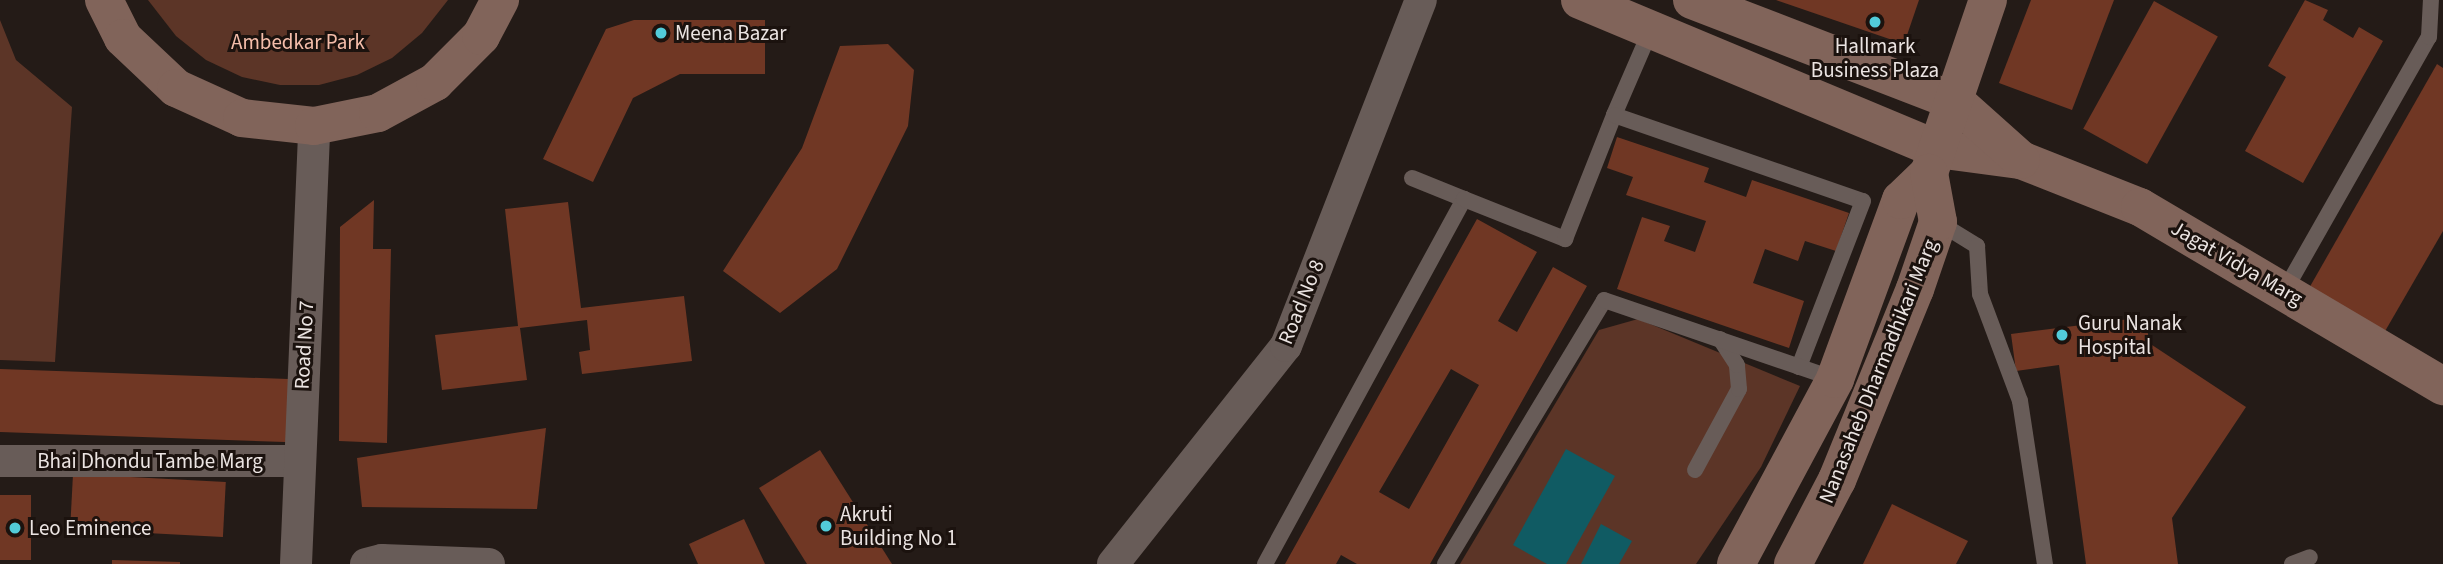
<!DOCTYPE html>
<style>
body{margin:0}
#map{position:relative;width:2443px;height:564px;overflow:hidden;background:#241b17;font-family:"Source Sans 3",sans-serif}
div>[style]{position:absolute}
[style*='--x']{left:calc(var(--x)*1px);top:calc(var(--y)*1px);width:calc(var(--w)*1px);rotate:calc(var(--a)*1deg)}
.green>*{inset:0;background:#5c3527}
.water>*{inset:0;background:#105b63}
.building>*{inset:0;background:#703724;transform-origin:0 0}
.lane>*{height:16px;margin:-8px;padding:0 8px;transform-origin:8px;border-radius:8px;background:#685c58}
.street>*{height:32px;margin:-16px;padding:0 16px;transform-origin:16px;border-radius:16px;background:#685c58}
.secondary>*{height:38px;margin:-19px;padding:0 19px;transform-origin:19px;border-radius:19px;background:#81645a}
.dots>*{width:19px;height:19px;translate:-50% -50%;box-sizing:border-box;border:4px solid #1b120e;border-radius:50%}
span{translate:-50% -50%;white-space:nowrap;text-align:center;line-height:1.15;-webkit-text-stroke:6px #1b120e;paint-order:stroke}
.poi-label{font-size:21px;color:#ebe4e2}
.left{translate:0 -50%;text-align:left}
.park-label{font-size:21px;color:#f4bdaa}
.street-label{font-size:21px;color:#ebe4e2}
</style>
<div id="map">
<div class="green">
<i style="clip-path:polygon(148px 0,448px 0,422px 33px,392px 58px,357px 75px,319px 85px,280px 85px,242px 77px,206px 60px,176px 36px)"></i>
<i style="clip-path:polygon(0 20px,16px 60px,72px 107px,55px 362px,0 360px)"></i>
<i style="clip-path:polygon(1638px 319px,1800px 386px,1761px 467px,1696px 564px,1460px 564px,1599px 330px)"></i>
</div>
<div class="water">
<i style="clip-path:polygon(1566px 449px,1615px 476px,1566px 564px,1547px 564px,1513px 545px)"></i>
<i style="clip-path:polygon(1601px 524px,1632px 541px,1619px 564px,1581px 564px)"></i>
</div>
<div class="building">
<i style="clip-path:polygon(1776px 0,1919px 0,1904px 44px)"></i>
<i style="clip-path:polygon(2031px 0,2114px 0,2072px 110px,1999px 83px)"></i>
<i style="clip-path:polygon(2305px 0,2328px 10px,2323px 20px,2353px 38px,2359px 27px,2383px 41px,2303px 183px,2245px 151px,2286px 77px,2268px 66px)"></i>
<i style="left:2154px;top:1px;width:73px;height:146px;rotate:29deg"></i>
<i style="clip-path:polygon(634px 20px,765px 20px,765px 74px,680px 74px,633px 98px,593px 182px,543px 159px,606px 29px)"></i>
<i style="clip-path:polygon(888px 44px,914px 70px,908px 126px,837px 269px,780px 313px,723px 271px,802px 148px,840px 46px)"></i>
<i style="clip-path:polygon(2437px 64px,2443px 68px,2443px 231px,2384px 333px,2308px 290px)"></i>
<i style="clip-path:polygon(1617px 137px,1709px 168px,1704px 182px,1746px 197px,1752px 180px,1849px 213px,1836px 251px,1805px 241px,1798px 261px,1765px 249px,1753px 283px,1804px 301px,1789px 348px,1617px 289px,1642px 217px,1670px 226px,1664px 241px,1695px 252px,1706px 221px,1626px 195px,1633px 177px,1607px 168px)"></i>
<i style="clip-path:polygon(374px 200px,373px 249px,391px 249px,387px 443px,339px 441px,340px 227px)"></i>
<i style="clip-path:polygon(568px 202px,581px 308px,684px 296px,692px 361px,582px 374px,579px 352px,590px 350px,587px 320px,520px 328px,527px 380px,442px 390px,435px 335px,518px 326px,505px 209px)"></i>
<i style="clip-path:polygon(evenodd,1477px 219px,1537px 252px,1498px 321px,1517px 332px,1553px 267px,1587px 286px,1430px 564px,1357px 564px,1341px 555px,1336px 564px,1285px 564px,1477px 219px,1451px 369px,1479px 385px,1409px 509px,1379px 492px,1451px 369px)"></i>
<i style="clip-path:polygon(2146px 317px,2149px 343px,2246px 407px,2172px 518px,2178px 564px,2086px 564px,2059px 365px,2016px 371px,2011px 334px)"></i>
<i style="left:0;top:369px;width:295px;height:63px;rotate:2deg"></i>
<i style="clip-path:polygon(546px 428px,537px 509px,362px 507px,357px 458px)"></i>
<i style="clip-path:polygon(820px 450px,892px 564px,807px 564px,759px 488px)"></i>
<i style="left:73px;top:474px;width:153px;height:55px;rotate:3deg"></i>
<i style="left:0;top:495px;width:31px;height:65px"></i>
<i style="clip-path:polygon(1892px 504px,1968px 541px,1956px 564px,1863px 564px)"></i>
<i style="clip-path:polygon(744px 519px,765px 564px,698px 564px,689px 544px)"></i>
<i style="clip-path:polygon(112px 560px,180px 562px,180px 564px,112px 564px)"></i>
</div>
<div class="lane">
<i style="--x:1614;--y:115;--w:90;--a:-66.6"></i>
<i style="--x:1412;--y:178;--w:56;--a:22"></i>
<i style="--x:1938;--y:222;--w:46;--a:31.6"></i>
<i style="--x:1977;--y:246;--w:48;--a:86.4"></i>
<i style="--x:1980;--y:294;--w:114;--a:69.5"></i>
<i style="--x:2020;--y:401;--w:165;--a:81.3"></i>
<i style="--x:2285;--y:290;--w:291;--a:-60.4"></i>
<i style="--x:2429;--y:37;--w:37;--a:-87"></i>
<i style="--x:1695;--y:470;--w:92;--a:-61.5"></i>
<i style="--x:1739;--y:389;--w:24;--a:-95"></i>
<i style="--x:1737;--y:365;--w:31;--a:-123"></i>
<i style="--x:1265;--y:564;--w:416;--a:-61.4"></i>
<i style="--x:1464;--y:199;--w:109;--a:21.6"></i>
<i style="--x:1565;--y:239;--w:133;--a:-68.4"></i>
<i style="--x:1614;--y:115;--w:263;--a:19.1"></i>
<i style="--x:1863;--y:201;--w:178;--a:111.1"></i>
<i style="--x:1445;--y:564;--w:308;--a:-58.9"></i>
<i style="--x:1604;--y:300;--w:244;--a:18.9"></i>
<i style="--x:2292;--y:564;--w:19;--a:-21"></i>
</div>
<div class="street">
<i style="--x:0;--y:461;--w:299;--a:0"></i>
<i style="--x:296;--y:564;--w:438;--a:-87.6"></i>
<i style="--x:366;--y:564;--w:16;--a:-14"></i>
<i style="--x:382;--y:560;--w:107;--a:2.1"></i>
<i style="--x:1113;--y:564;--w:278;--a:-51.6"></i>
<i style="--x:1286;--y:346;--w:371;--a:-68.7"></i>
</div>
<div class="secondary">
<i style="--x:104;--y:0;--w:42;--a:63.4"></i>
<i style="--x:123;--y:38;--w:73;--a:43.3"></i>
<i style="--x:176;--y:88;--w:72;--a:24.4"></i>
<i style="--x:242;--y:118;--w:72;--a:6.3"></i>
<i style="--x:314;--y:126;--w:65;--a:-11.5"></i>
<i style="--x:378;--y:113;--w:65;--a:-28.5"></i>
<i style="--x:435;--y:82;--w:65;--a:-45"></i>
<i style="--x:481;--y:36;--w:41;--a:-62.2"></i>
<i style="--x:1580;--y:0;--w:387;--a:22.7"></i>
<i style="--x:1937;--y:149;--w:85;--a:7.5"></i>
<i style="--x:2021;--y:160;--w:128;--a:21.6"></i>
<i style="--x:2140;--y:207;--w:352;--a:30.6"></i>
<i style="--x:1692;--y:0;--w:283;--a:21.1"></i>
<i style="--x:1956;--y:102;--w:87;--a:41.7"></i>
<i style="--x:1736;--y:564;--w:210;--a:-61.8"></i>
<i style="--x:1835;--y:379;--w:191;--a:-69.8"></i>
<i style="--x:1901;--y:200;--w:39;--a:-44"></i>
<i style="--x:1929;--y:173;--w:183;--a:-71.2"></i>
<i style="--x:1793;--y:564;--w:95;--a:-62.4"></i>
<i style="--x:1837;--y:480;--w:206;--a:-67.8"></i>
<i style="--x:1915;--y:289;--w:71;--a:-71.1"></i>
<i style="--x:1938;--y:222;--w:50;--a:-100.4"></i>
</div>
<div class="dots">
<i style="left:1875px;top:22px;background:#52cbd9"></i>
<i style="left:661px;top:33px;background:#52cbd9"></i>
<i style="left:2062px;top:335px;background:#52cbd9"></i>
<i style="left:826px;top:526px;background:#52cbd9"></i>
<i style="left:15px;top:528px;background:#52cbd9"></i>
</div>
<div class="poi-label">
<span class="left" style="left:675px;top:33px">Meena Bazar</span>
<span style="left:1875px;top:58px">Hallmark<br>Business Plaza</span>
<span class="left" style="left:2078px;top:335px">Guru Nanak<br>Hospital</span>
<span class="left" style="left:840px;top:526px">Akruti<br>Building No 1</span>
<span class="left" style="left:29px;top:528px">Leo Eminence</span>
</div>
<div class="park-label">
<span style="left:298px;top:42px">Ambedkar Park</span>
</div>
<div class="street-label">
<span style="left:2237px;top:263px;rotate:30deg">Jagat Vidya Marg</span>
<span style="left:1301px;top:302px;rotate:-68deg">Road No 8</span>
<span style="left:304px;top:345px;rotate:-87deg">Road No 7</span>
<span style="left:1878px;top:371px;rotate:-68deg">Nanasaheb Dharmadhikari Marg</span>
<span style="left:150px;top:461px">Bhai Dhondu Tambe Marg</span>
</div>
</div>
